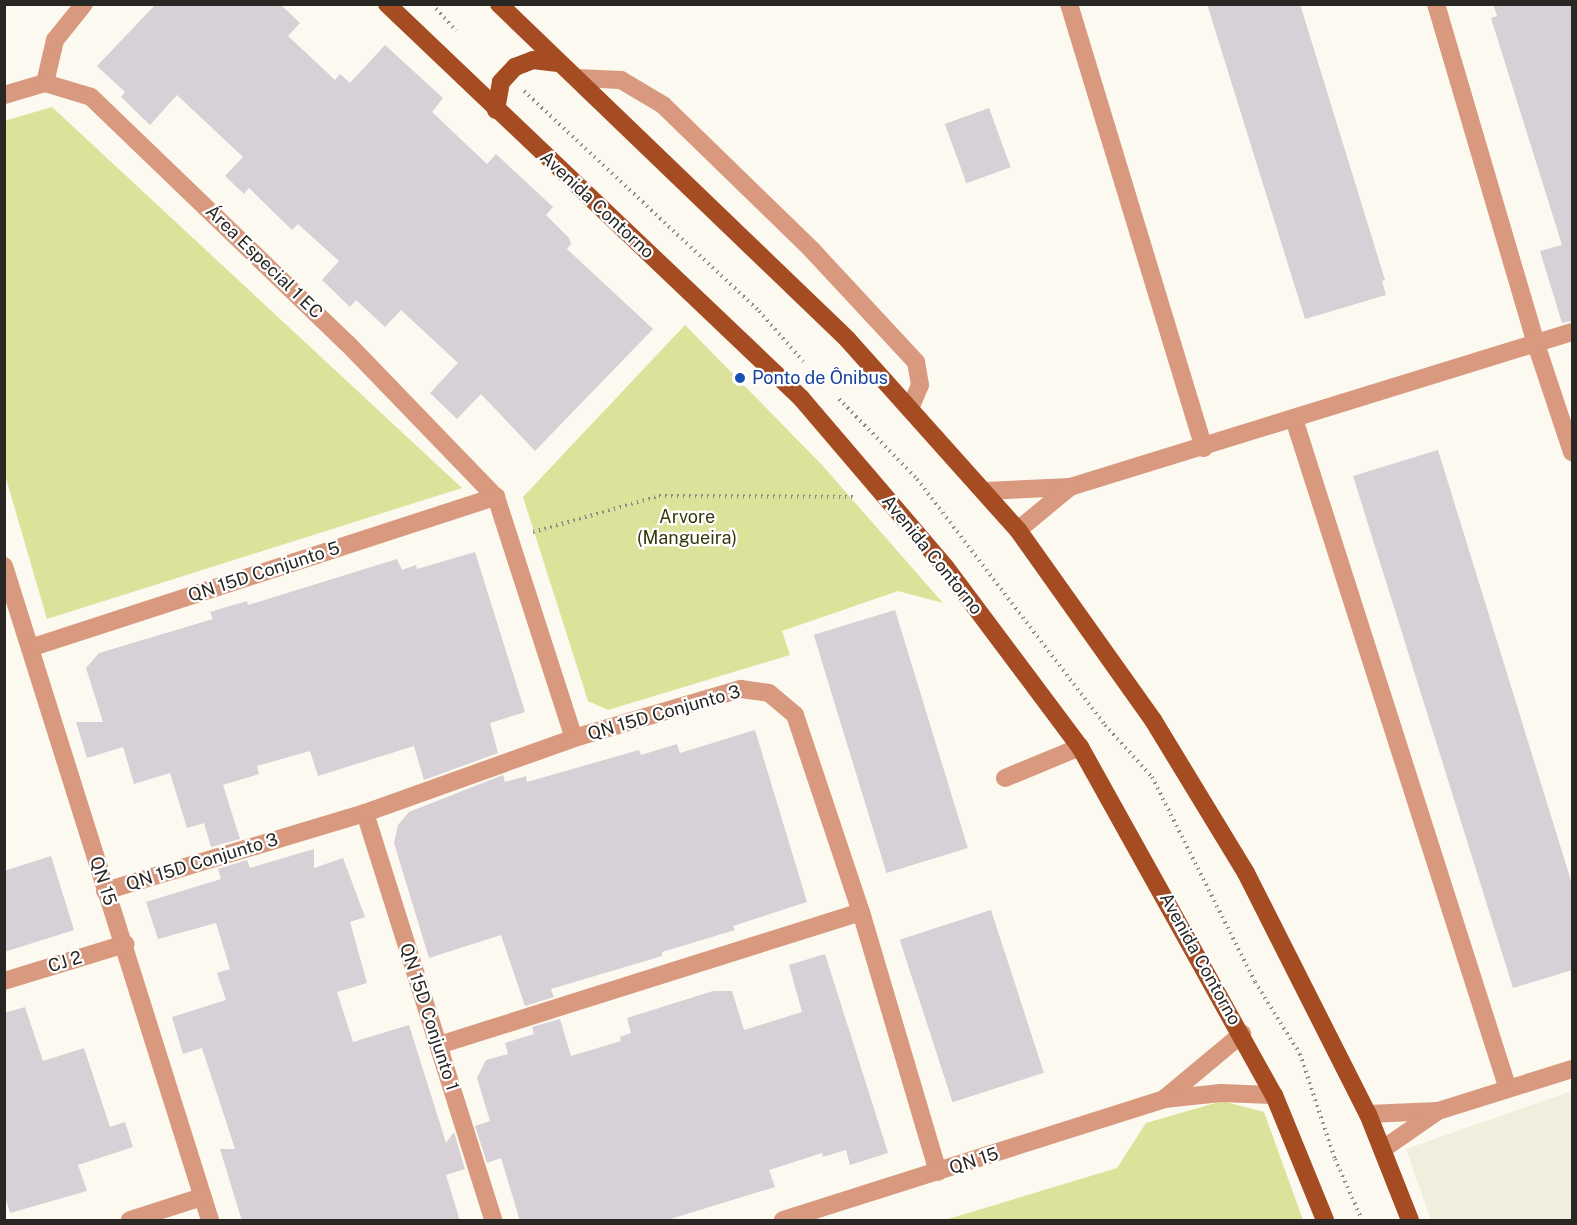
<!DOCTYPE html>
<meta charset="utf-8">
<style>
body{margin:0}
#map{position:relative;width:1577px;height:1225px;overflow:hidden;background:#fbf9f0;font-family:"Public Sans",sans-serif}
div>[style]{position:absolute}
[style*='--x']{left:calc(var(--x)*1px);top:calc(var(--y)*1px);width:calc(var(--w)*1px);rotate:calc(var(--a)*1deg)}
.built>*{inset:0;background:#f2eedd}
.green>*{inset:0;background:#dde29a}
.building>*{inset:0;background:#d7d0d7;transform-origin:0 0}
.path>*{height:4px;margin-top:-2px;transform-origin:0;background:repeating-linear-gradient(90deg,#8e8c86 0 1.5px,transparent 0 6px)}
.minor>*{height:18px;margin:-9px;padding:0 9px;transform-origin:9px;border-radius:9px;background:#d9997f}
.major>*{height:18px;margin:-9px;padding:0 9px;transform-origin:9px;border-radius:9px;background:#a54c23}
.dots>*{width:16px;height:16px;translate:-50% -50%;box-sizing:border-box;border:3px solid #fff;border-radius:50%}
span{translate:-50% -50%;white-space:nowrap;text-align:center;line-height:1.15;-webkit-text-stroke:4.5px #fff;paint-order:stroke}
.street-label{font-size:18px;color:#282724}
.transit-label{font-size:18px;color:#164399}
.left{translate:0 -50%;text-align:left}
.park-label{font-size:18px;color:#36380a}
.frame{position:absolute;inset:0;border:6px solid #282724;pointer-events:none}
</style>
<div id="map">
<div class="built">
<i style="clip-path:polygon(1572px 1091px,1572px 1220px,1431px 1220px,1406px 1149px)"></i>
</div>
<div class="green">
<i style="clip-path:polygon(52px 107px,462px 488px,47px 619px,5px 475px,4px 121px)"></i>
<i style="clip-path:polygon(685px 325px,822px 465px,943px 603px,898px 591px,782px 631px,790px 655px,608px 710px,588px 701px,523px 497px)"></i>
<i style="clip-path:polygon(1222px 1101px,1264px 1112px,1303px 1220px,945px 1220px,1117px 1168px,1146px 1123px)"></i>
</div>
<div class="building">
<i style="clip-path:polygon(156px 4px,280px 4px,300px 23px,288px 36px,335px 80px,340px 74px,350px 83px,385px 45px,443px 98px,432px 112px,487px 164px,496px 154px,553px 207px,546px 215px,569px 238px,571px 244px,567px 249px,653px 329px,535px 451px,481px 394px,457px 419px,430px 393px,458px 363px,401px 310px,385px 327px,356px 300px,350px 307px,322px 280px,339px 261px,298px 224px,292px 230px,249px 188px,244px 194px,225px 176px,243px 157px,177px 95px,150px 125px,121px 97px,125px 92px,97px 66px)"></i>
<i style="clip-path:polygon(1207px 4px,1300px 4px,1385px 280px,1382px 281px,1386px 295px,1305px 319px)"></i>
<i style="clip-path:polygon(1493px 4px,1572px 4px,1572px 321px,1562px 323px,1540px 251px,1562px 245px,1491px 18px,1497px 16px)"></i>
<i style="left:989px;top:108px;width:63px;height:47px;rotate:70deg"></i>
<i style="clip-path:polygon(1438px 450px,1572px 884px,1572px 970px,1513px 988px,1353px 476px)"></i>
<i style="clip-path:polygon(475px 552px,525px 712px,490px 723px,498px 753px,424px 780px,414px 746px,318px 776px,310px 751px,257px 766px,259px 774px,223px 785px,240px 839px,211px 847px,204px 823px,187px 828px,170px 773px,134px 784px,123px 747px,87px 758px,76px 722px,103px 722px,86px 668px,99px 653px,213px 619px,210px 612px,247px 601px,248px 605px,397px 559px,402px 570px,416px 565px,417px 569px)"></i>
<i style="left:895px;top:610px;width:249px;height:85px;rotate:73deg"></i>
<i style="clip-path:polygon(755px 730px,807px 902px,733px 926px,735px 930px,662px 952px,662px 956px,551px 989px,554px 997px,525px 1006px,501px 935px,429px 958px,394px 843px,398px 825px,409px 812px,503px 775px,505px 782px,526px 776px,527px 782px,639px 750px,641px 755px,677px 744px,680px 753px)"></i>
<i style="clip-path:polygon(314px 849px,314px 868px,343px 858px,365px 917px,350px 922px,367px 983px,337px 992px,353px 1042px,409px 1025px,446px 1143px,454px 1132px,465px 1169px,446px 1175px,460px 1221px,242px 1221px,220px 1149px,235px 1149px,202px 1048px,183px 1054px,172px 1017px,226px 1000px,217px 973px,230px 969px,216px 923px,158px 939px,146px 902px,221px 879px,218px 869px,247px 860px,250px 868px)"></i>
<i style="clip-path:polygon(51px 856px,74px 930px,4px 952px,4px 871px)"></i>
<i style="left:991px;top:910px;width:171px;height:96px;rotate:72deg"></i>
<i style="clip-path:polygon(825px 954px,888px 1153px,850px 1165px,846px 1150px,823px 1157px,822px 1153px,769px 1170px,775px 1187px,664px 1221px,520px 1221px,501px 1158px,487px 1163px,475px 1126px,490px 1121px,477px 1078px,486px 1060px,508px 1054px,505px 1043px,534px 1034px,532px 1027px,560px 1019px,571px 1056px,621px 1041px,620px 1037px,631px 1033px,627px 1018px,713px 991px,732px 991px,744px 1030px,802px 1012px,789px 965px)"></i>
<i style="clip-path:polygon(25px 1007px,43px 1061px,84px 1048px,110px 1127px,125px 1122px,133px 1147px,78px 1165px,87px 1191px,10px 1213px,4px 1193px,4px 1013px)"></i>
</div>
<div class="path">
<i style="--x:432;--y:4;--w:36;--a:48"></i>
<i style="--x:524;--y:91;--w:322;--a:43.1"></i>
<i style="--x:759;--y:311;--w:67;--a:48.7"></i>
<i style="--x:839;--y:399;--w:112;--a:45.7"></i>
<i style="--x:917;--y:479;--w:310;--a:52.6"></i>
<i style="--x:1105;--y:725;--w:70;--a:47.9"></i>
<i style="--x:1152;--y:777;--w:229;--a:63.3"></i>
<i style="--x:1255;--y:982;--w:85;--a:58"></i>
<i style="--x:1300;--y:1054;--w:111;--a:71.6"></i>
<i style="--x:1335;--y:1159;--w:67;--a:66.1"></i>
<i style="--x:533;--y:532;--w:131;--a:-15.9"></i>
<i style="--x:659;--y:496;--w:194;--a:0.3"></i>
</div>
<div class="minor">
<i style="--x:1069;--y:4;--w:464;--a:73.1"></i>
<i style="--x:1436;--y:4;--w:354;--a:73.6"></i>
<i style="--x:1536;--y:344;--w:114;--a:71.6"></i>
<i style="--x:577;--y:78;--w:44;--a:2.6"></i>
<i style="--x:621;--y:80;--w:49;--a:30.8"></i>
<i style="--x:663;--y:105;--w:208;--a:44.2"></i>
<i style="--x:812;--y:250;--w:153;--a:47.1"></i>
<i style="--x:916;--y:362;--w:23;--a:80"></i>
<i style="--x:920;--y:385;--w:26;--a:113"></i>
<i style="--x:45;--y:83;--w:44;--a:-76.9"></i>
<i style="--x:55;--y:40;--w:46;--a:-51.1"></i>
<i style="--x:4;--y:95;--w:43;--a:-16.3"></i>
<i style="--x:45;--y:83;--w:48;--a:16.9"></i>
<i style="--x:91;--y:97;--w:356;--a:43.9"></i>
<i style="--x:348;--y:344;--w:213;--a:46"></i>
<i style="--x:496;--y:497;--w:253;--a:72.1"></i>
<i style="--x:1294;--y:419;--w:703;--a:72.29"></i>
<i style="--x:985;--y:491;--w:85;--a:-2.7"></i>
<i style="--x:1070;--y:487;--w:525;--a:-17.16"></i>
<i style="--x:1018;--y:530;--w:67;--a:-39.6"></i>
<i style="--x:4;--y:566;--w:686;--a:72.52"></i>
<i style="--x:33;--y:647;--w:487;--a:-18"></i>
<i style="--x:1005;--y:778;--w:81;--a:-22.5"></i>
<i style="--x:365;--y:813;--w:427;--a:72.5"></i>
<i style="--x:105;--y:891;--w:271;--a:-16.7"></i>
<i style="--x:365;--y:813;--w:222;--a:-19.7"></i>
<i style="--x:574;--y:738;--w:174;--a:-16.4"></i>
<i style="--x:741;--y:689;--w:28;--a:8"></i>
<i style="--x:769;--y:693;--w:34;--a:40"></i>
<i style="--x:795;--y:715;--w:208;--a:71.5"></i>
<i style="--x:861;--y:912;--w:271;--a:73.5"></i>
<i style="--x:4;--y:981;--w:127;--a:-17"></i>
<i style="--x:439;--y:1045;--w:442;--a:-17.5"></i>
<i style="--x:1164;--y:1099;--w:102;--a:-39.8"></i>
<i style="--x:1368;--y:1114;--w:70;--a:-2.5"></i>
<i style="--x:1438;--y:1111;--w:140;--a:-17.4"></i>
<i style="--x:1383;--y:1149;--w:67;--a:-34.6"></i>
<i style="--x:130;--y:1220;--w:76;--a:-17.7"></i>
<i style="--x:783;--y:1220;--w:400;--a:-17.6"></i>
<i style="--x:1164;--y:1099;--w:57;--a:-6"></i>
<i style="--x:1221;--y:1093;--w:53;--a:2.2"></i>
</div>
<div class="major">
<i style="--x:387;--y:4;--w:572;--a:43.58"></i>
<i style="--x:801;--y:398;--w:223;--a:49.5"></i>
<i style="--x:946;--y:568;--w:224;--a:53.2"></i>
<i style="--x:1080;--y:747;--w:398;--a:60.9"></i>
<i style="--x:1274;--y:1095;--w:135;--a:67.8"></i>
<i style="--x:499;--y:4;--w:484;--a:43.9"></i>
<i style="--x:848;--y:340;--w:255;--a:48.2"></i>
<i style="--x:1018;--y:530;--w:233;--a:54.6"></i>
<i style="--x:1153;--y:720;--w:179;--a:58.7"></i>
<i style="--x:1246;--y:873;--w:270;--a:63.2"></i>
<i style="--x:1368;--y:1114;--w:114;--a:68.4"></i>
<i style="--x:496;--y:110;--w:28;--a:-80"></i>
<i style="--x:501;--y:82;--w:21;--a:-47"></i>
<i style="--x:515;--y:67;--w:19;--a:-21"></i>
<i style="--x:533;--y:60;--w:23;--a:7"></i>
</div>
<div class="dots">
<i style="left:740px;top:378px;background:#1a4fb4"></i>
</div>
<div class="street-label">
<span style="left:597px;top:205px;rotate:43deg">Avenida Contorno</span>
<span style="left:264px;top:262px;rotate:44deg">Área Especial 1 EC</span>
<span style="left:932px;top:555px;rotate:51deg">Avenida Contorno</span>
<span style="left:264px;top:572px;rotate:-18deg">QN 15D Conjunto 5</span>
<span style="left:664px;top:713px;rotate:-16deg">QN 15D Conjunto 3</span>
<span style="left:202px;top:862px;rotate:-17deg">QN 15D Conjunto 3</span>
<span style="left:103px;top:881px;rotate:72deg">QN 15</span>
<span style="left:1200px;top:959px;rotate:61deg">Avenida Contorno</span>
<span style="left:65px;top:962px;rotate:-17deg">CJ 2</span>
<span style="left:429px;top:1017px;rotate:72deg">QN 15D Conjunto 1</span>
<span style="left:974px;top:1161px;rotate:-18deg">QN 15</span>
</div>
<div class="transit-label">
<span class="left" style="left:752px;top:378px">Ponto de Ônibus</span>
</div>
<div class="park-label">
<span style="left:687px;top:528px">Arvore<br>(Mangueira)</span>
</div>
<div class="frame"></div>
</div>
